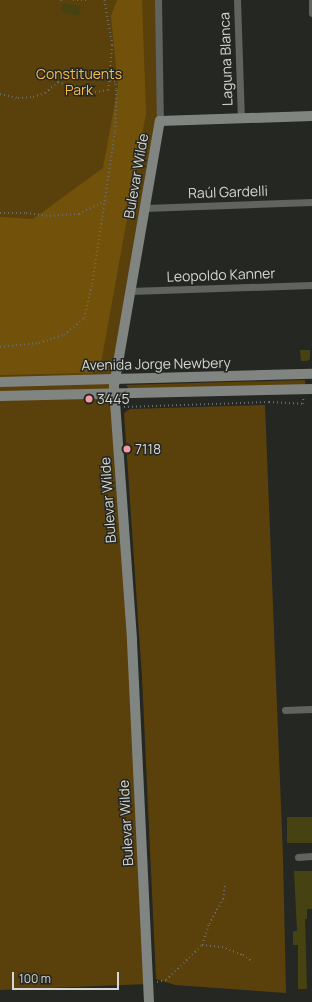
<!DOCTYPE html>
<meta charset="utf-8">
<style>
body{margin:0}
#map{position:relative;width:312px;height:1002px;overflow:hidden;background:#252722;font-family:Manrope,sans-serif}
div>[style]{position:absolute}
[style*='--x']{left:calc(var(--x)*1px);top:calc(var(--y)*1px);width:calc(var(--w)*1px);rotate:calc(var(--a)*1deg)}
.green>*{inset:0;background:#5a410b}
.forest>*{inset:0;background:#72520b}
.building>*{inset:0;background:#474211;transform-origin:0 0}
.path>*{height:1.5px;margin-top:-0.75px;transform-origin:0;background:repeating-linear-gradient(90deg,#6c6d69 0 1px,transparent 0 4px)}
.street>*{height:7px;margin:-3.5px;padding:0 3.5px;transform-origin:3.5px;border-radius:3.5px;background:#616361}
.secondary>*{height:10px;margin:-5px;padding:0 5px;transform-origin:5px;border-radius:5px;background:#818582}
.dots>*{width:11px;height:11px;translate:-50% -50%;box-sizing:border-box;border:2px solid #252722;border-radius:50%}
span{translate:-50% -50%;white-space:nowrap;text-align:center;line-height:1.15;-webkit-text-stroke:3px #252722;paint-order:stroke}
.street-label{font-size:14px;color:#d6d7d4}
.park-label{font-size:14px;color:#f7be4c}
.poi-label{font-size:14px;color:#d6d7d4}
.left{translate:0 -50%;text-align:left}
.scale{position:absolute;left:12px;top:972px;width:107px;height:18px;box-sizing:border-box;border:2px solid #d6d7d4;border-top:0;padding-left:5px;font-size:12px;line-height:14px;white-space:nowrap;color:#d6d7d4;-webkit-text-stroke:3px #252722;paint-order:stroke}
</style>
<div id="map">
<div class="green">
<i style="clip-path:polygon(0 0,158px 0,160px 121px,115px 379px,147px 984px,0 990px)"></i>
<i style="clip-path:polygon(305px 380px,305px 386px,129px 389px,126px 385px)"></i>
<i style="clip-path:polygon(265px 405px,283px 856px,286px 993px,175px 985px,156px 979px,142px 677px,124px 413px,130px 409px)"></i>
</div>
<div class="forest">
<i style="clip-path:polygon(117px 0,142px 0,146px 113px,100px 369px,92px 373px,0 375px,0 217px,33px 219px,103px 168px,118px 86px,111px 16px)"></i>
</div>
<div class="building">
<i style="left:63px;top:3px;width:18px;height:9px;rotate:13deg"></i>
<i style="clip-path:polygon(300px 350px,310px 350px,310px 359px,307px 361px,301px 361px)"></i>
<i style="left:287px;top:817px;width:25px;height:26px"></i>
<i style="clip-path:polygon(294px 871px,312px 871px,312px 909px,307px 909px,307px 919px,305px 919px,307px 989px,298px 989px,298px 945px,293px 945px,293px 931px,297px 931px)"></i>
</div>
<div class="path">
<i style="--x:73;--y:0;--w:15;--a:0"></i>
<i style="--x:61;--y:1;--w:1;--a:-90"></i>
<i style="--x:0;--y:94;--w:18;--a:13"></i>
<i style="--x:18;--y:98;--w:15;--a:-4"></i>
<i style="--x:33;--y:97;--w:13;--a:-18"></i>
<i style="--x:45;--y:93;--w:17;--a:-40"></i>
<i style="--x:58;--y:82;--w:35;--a:18"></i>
<i style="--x:91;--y:93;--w:17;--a:-10"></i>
<i style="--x:108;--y:90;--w:45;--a:-84.9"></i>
<i style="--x:112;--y:45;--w:46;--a:-100.1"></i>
<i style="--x:0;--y:213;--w:26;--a:0"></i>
<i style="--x:26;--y:213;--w:24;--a:7"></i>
<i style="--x:50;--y:216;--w:29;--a:-4"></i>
<i style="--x:79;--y:214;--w:28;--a:-27"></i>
<i style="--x:0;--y:347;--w:39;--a:-6"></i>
<i style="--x:39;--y:343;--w:26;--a:-18"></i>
<i style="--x:64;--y:335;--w:26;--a:-40"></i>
<i style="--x:84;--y:318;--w:35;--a:-77"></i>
<i style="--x:92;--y:284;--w:155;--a:-81.5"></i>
<i style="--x:115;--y:131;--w:42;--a:-88.6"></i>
<i style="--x:116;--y:89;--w:7;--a:-98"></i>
<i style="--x:115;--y:82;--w:5;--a:-169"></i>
<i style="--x:124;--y:407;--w:145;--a:-2"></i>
<i style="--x:269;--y:402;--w:34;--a:3"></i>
<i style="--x:303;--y:404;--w:7;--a:-90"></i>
<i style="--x:202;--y:945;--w:20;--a:6"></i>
<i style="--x:222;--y:947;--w:22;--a:21"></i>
<i style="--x:243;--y:955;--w:12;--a:35"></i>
<i style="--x:157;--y:982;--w:9;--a:-13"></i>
<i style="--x:166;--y:980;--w:50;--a:-44.2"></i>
<i style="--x:202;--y:945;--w:22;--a:-72"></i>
<i style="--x:209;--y:924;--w:29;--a:-61"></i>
<i style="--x:223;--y:899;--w:16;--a:-83"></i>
</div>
<div class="street">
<i style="--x:158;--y:0;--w:121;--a:89.1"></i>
<i style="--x:237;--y:0;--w:118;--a:88.1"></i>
<i style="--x:312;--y:0;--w:13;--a:90"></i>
<i style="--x:145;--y:208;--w:167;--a:-2.1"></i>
<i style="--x:130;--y:291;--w:182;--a:-1.9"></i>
<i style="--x:285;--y:710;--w:27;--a:-2"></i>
<i style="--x:298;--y:857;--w:14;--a:-4"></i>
</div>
<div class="secondary">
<i style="--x:0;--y:382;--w:312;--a:-1.5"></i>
<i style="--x:0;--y:396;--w:312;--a:-1.3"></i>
<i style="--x:149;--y:1002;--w:363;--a:-92.7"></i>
<i style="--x:132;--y:639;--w:254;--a:-94.1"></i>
<i style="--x:114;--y:386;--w:269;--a:-80.2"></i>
<i style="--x:160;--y:121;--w:152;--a:-1.9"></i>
</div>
<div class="dots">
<i style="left:89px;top:399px;background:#f49aa4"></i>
<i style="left:127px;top:449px;background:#f49aa4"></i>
</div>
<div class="street-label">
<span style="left:226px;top:59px;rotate:-92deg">Laguna Blanca</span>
<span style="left:136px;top:176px;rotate:-80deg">Bulevar Wilde</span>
<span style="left:228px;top:192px;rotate:-2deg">Raúl Gardelli</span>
<span style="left:221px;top:275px;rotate:-2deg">Leopoldo Kanner</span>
<span style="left:156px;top:364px;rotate:-1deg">Avenida Jorge Newbery</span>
<span style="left:108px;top:500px;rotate:-94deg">Bulevar Wilde</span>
<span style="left:126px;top:823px;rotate:-93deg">Bulevar Wilde</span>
</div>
<div class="park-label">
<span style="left:79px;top:82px">Constituents<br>Park</span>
</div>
<div class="poi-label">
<span class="left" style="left:97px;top:399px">3445</span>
<span class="left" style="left:135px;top:449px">7118</span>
</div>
<div class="scale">100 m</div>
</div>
